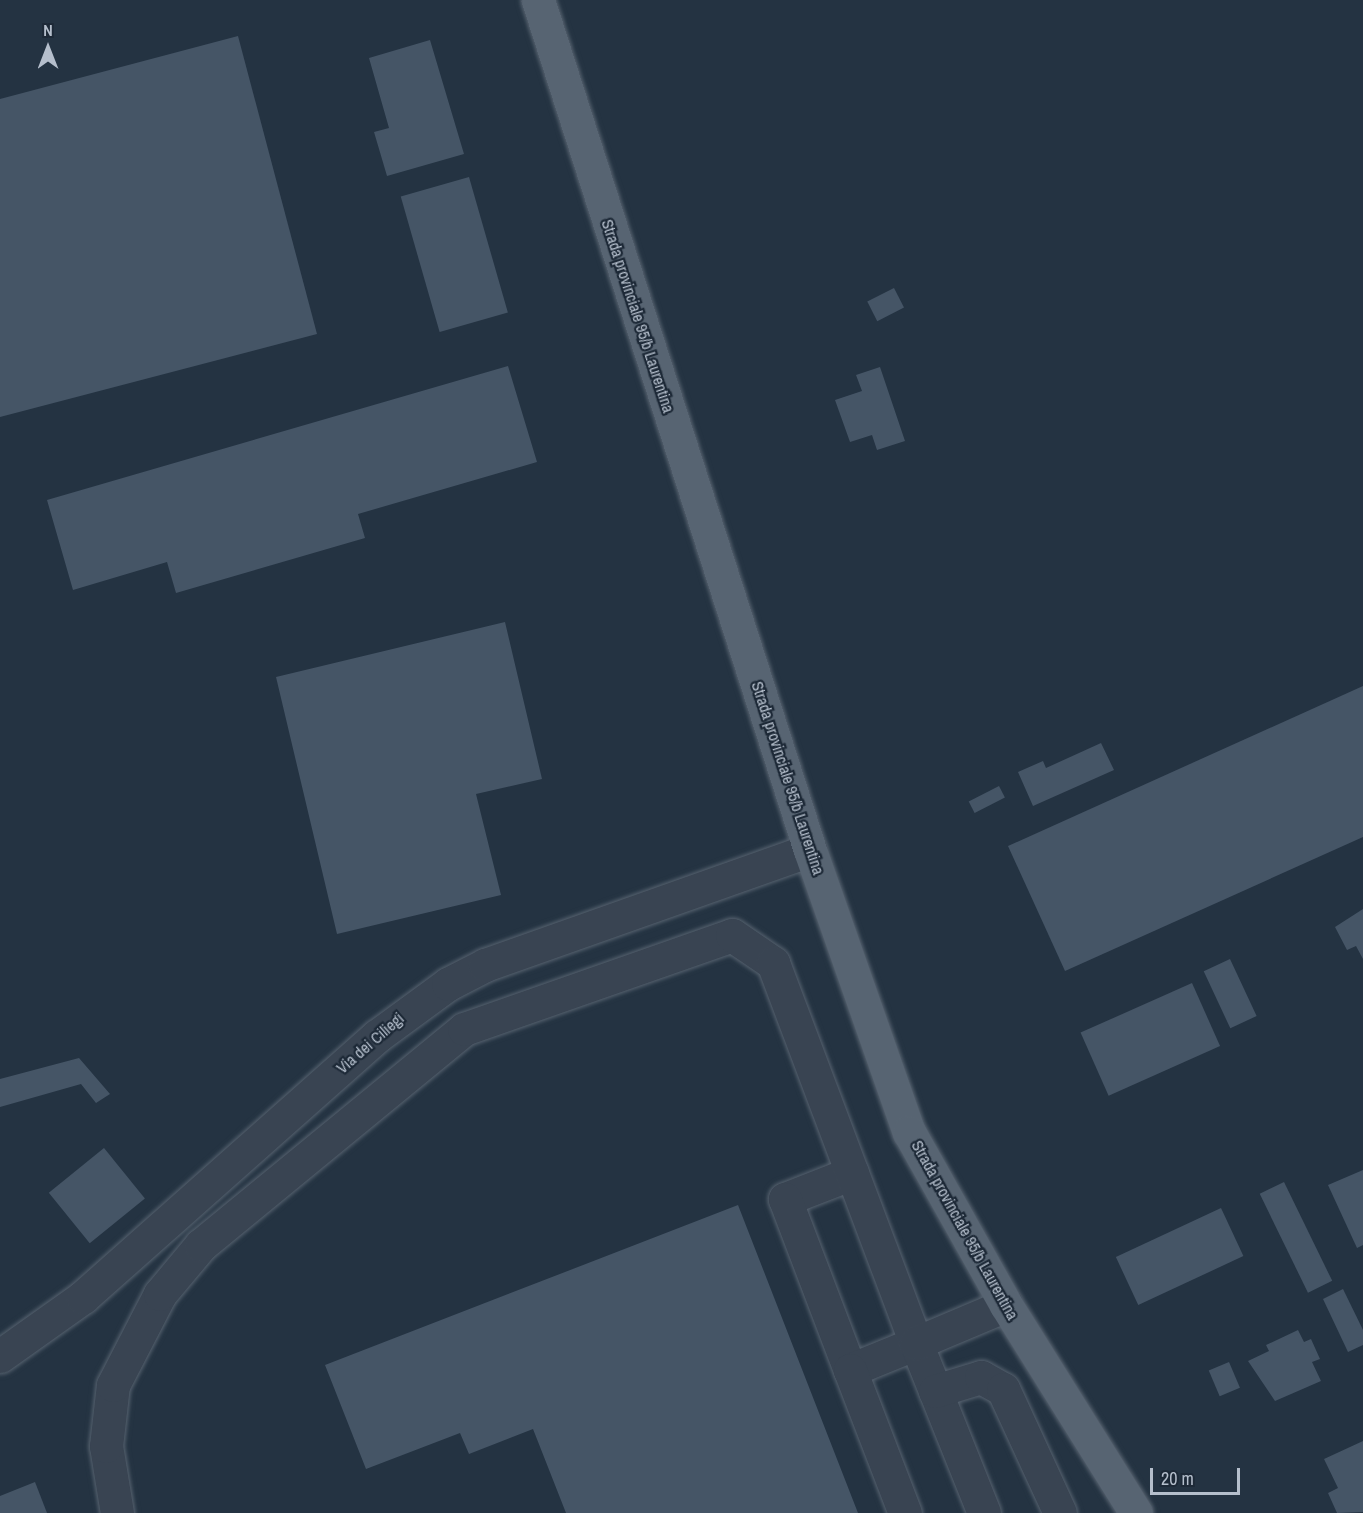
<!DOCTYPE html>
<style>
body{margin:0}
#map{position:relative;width:1363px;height:1513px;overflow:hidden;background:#243342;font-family:"Archivo Narrow",sans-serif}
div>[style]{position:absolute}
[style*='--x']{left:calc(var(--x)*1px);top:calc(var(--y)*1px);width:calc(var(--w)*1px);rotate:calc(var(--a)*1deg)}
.building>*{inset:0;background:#455566;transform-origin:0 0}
.roads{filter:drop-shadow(0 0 2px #56626f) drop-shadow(0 0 2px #56626f)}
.minor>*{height:33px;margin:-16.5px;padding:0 16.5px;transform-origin:16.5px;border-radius:16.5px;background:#394452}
.major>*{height:33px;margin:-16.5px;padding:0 16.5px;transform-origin:16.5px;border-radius:16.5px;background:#576472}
span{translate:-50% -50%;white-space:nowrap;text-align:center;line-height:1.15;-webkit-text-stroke:4.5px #1d2937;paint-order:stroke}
.street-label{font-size:16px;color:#b5bfcc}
.north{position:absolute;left:18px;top:18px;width:60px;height:60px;-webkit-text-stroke:4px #1d2937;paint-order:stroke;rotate:0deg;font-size:16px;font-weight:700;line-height:24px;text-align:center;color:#b5bfcc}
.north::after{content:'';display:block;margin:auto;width:21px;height:27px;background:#b5bfcc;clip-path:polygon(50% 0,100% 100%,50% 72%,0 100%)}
.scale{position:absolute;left:1150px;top:1468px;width:90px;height:27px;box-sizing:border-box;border:3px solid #b5bfcc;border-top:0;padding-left:8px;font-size:18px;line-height:21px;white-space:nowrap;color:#b5bfcc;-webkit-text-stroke:4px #1d2937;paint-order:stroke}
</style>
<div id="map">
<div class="building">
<i style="clip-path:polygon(238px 36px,317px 334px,0 417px,0 99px)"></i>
<i style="clip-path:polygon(430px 40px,464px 154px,387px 176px,374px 132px,389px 128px,369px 58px)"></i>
<i style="left:469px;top:177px;width:141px;height:71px;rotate:74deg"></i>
<i style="left:894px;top:288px;width:22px;height:30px;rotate:63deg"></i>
<i style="clip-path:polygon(508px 366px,537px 462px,358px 514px,365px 538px,176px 593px,167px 562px,73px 590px,47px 500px)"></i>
<i style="clip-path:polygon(880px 367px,905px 441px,877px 450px,872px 435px,850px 442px,835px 400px,862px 391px,856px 375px)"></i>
<i style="clip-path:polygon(505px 622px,542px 779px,476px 794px,501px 895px,337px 934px,276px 677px)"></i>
<i style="clip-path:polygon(1363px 686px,1363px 837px,1065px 971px,1008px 846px)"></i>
<i style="clip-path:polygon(1101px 743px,1114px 770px,1033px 806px,1018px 772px,1043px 761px,1046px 768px)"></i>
<i style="left:999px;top:786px;width:13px;height:34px;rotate:63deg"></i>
<i style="clip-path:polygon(1363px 909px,1363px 959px,1356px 946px,1347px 950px,1335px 927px)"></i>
<i style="left:1230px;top:959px;width:63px;height:29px;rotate:65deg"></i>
<i style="left:1192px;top:983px;width:69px;height:122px;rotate:66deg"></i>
<i style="clip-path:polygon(79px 1058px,110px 1094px,96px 1103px,81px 1084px,0 1107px,0 1079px)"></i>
<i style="left:104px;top:1148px;width:65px;height:71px;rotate:51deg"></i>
<i style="clip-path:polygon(1363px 1170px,1363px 1245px,1357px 1248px,1328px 1185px)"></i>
<i style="left:1284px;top:1182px;width:110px;height:27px;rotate:64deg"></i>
<i style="clip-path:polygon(738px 1205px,858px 1513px,566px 1513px,533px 1429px,469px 1454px,460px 1433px,366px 1469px,325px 1365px)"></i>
<i style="left:1221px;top:1208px;width:53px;height:116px;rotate:65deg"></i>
<i style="clip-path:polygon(1343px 1289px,1363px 1330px,1363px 1345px,1348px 1352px,1323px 1299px)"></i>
<i style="clip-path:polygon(1298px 1330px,1304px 1342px,1311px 1339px,1320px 1359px,1312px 1362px,1321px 1381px,1275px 1401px,1248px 1361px,1269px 1351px,1266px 1345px)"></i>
<i style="left:1229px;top:1362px;width:28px;height:22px;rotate:67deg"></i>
<i style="clip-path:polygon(1363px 1441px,1363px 1512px,1337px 1513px,1328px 1493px,1338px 1488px,1324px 1459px)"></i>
<i style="clip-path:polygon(35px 1482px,47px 1513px,0 1513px,0 1496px)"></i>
</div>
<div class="roads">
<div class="minor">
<i style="--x:852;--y:1173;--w:72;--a:158.8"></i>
<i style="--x:785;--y:1199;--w:183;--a:69.2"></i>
<i style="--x:850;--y:1370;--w:71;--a:-22.2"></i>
<i style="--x:916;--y:1343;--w:183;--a:68.2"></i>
<i style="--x:0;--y:1356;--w:102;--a:-35.4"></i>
<i style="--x:83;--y:1297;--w:393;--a:-41.6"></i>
<i style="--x:377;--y:1036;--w:88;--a:-36.2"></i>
<i style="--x:448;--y:984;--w:42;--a:-27.2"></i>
<i style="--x:485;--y:965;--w:345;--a:-19.5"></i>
<i style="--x:850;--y:1370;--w:153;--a:69"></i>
<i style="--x:935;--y:1391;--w:48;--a:-16.9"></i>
<i style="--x:981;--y:1377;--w:25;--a:29"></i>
<i style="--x:1003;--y:1389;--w:136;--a:65.3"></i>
<i style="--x:117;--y:1513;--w:68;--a:-99.3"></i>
<i style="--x:106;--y:1446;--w:61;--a:-83.5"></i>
<i style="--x:113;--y:1385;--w:102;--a:-62.7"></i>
<i style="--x:160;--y:1294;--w:64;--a:-50.1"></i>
<i style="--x:201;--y:1245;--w:340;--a:-39.4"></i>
<i style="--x:464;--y:1029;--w:284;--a:-19.3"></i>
<i style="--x:732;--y:935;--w:50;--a:34.3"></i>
<i style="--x:773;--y:963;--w:406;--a:69.4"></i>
<i style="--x:916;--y:1343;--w:98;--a:-22.9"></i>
</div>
<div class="major">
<i style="--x:538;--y:0;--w:892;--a:72.26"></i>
<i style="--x:810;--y:850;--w:299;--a:70.7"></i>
<i style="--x:909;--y:1132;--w:198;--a:60.7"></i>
<i style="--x:1006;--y:1305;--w:245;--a:58"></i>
</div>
</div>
<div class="street-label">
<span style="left:638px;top:316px;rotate:72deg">Strada provinciale 95/b Laurentina</span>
<span style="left:788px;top:778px;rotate:72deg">Strada provinciale 95/b Laurentina</span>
<span style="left:370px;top:1043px;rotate:-41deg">Via dei Ciliegi</span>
<span style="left:965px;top:1230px;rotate:61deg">Strada provinciale 95/b Laurentina</span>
</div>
<div class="north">N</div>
<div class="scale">20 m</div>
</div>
